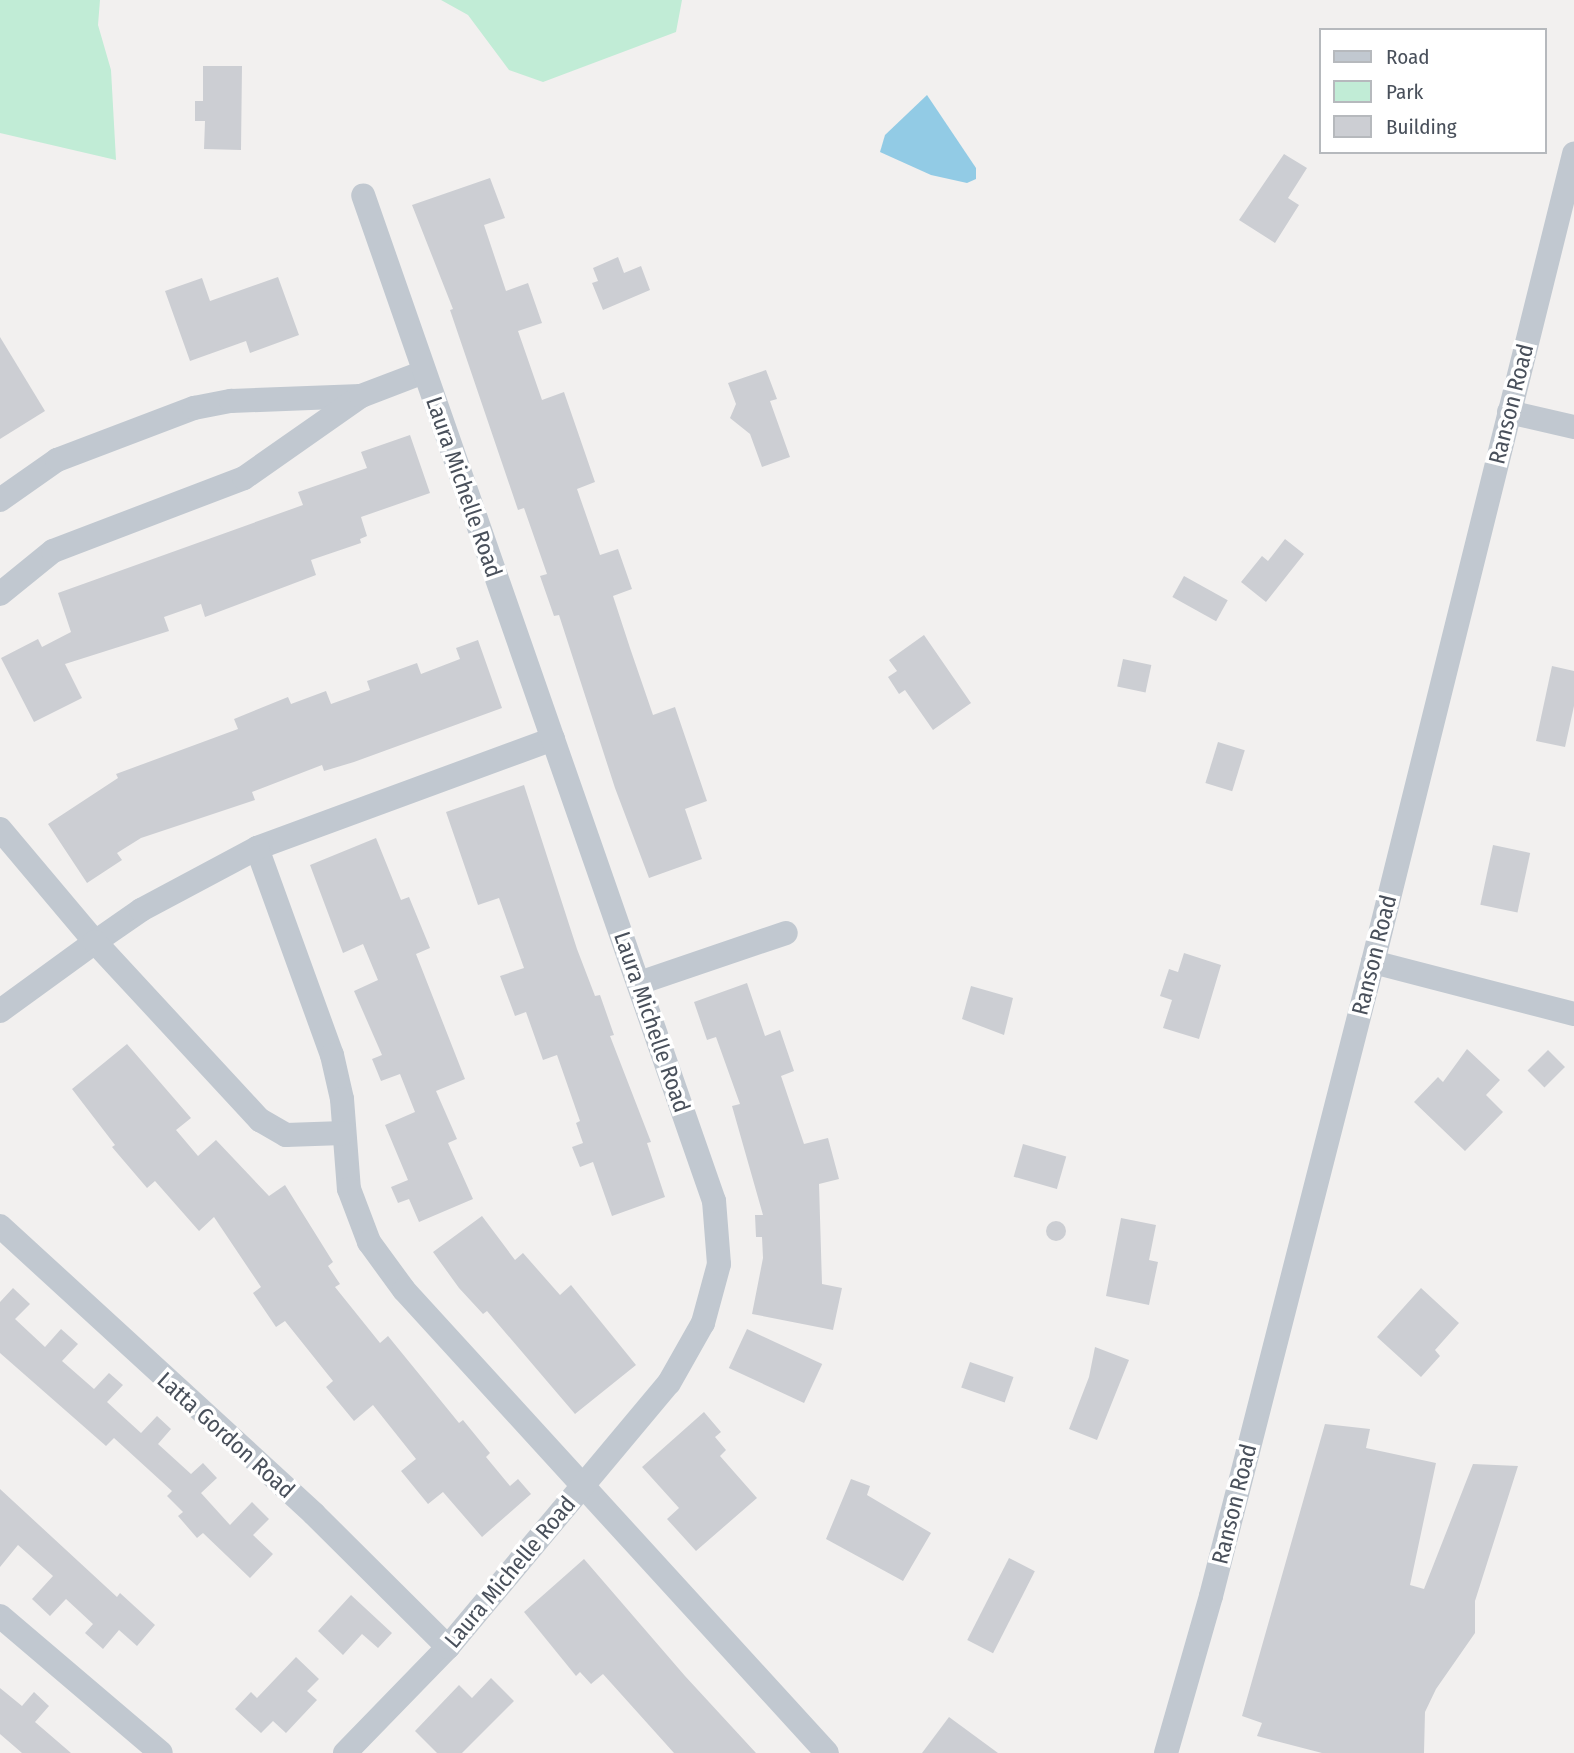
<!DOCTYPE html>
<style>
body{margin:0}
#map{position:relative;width:1574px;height:1753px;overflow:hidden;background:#f2f0ef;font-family:"Fira Sans Condensed",sans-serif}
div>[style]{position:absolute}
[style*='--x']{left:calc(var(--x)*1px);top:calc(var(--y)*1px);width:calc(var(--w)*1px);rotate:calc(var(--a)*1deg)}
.green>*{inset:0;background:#c1ecd6}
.water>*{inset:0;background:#92cbe5}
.building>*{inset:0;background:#ccced3;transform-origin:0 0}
.round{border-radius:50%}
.minor>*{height:24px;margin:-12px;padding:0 12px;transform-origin:12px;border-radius:12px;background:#c1c8d0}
span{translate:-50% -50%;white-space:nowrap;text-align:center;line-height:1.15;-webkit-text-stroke:7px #fff;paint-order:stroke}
.street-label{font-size:23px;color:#49505b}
.legend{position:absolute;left:1319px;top:28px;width:228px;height:126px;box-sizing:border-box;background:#fff;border:2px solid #b6b9bd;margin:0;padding:9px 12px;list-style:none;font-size:21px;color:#49505b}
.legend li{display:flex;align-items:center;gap:14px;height:35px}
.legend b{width:35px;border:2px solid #b6b9bd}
</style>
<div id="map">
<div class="green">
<i style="clip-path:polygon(0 0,100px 0,98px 25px,111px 70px,116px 160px,0 133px)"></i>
<i style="clip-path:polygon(441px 0,682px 0,676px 32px,543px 82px,509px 70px,468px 15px)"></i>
</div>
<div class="water">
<i style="clip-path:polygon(927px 95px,976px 168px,976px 179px,967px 183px,931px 175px,880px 152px,885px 135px)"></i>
</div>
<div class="building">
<i style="clip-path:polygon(203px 66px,242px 66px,241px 150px,204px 149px,205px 121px,195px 121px,195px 101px,203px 101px)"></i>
<i style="clip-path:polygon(1284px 154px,1307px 168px,1288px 198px,1299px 205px,1275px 243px,1239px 220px)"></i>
<i style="clip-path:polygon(490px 178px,505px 218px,484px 225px,506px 291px,528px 283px,542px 323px,518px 331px,542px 400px,564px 392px,595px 482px,577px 489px,600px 555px,618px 549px,632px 589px,613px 596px,630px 648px,653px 715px,675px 707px,707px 801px,685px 809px,702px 859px,649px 878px,615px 788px,559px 615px,554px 616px,540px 576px,547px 574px,524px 508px,518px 510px,450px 310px,453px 309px,412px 205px)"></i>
<i style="clip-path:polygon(618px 257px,624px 273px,641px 266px,650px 290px,603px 310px,592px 283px,598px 281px,593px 268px)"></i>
<i style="clip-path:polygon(278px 277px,299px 335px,250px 353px,246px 341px,190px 361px,165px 291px,202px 278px,210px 301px)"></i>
<i style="clip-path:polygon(0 337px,45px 411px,0 439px)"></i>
<i style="clip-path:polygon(766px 370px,777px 399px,770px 401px,790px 457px,762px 467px,750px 434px,730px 418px,736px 404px,728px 383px)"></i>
<i style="clip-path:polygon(410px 435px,430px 493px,361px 517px,367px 536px,360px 539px,361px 543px,311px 560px,316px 575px,205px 617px,201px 604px,164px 617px,169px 631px,65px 664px,82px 698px,34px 722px,1px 658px,38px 639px,42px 647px,71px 632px,58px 593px,303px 505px,298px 492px,367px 468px,361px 452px)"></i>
<i style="clip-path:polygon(1285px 539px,1304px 554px,1266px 602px,1241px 582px,1262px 556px,1268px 561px)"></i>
<i style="left:1184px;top:576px;width:50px;height:24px;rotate:29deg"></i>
<i style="clip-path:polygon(924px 635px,971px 703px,933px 730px,905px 690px,899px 694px,888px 677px,897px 671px,889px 660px)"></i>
<i style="clip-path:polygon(478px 640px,502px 708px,354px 762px,324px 771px,322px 765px,252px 792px,255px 800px,141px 838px,117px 853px,122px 860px,87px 883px,48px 824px,118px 778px,116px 774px,238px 729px,234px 719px,288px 697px,291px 704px,326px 691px,331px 704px,370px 690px,367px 681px,417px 663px,421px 674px,460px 659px,456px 648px)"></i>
<i style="left:1123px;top:659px;width:29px;height:28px;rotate:12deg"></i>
<i style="clip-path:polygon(1552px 666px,1574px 671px,1574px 706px,1565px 747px,1536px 741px)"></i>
<i style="left:1218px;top:742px;width:28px;height:43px;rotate:17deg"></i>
<i style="clip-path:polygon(524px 785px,577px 949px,595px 996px,600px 995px,614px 1035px,610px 1036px,651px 1142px,647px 1143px,665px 1197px,612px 1216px,593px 1162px,580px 1167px,572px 1147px,583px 1143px,576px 1123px,580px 1121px,557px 1055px,543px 1060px,526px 1012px,515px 1016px,500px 976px,524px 968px,499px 898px,478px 905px,446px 812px)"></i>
<i style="clip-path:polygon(376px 838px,401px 900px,409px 897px,430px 948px,416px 954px,465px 1079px,436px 1091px,457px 1139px,448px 1143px,473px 1199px,419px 1222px,409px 1199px,398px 1203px,391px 1187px,408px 1180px,385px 1125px,415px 1112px,400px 1074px,381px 1081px,372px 1059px,382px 1055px,354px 991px,378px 980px,363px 944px,343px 953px,310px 865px)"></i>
<i style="left:1493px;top:845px;width:38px;height:61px;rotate:12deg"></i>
<i style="clip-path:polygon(1184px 953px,1221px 965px,1199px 1039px,1163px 1028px,1172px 1000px,1160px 996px,1169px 969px,1178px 972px)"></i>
<i style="clip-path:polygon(747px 983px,765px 1036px,780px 1030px,794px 1071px,781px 1076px,804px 1144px,828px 1138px,839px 1179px,819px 1184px,822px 1284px,842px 1288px,833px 1330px,752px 1314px,763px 1258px,762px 1237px,756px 1237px,755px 1215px,763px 1215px,732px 1106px,740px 1104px,716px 1037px,707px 1040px,694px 1002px)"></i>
<i style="clip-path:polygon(971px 986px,1013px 998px,1004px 1035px,962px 1019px)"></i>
<i style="clip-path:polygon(127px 1044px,191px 1118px,176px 1130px,198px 1156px,216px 1140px,269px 1196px,285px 1185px,333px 1262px,328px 1266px,340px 1284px,335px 1287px,380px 1343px,388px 1336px,459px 1423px,463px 1420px,490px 1453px,486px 1457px,510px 1486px,518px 1479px,531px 1494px,482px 1537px,443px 1492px,428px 1504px,401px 1471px,416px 1459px,373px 1405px,354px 1421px,326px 1387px,333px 1381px,285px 1321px,276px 1327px,253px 1293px,261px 1287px,214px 1217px,199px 1231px,155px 1181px,147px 1188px,112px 1147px,115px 1145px,72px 1089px)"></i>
<i style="clip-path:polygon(1467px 1049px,1500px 1080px,1486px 1095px,1503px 1112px,1465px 1151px,1414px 1102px,1438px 1077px,1443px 1082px)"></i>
<i style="left:1548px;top:1050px;width:24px;height:29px;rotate:45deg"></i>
<i style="left:1023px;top:1144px;width:45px;height:34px;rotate:16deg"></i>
<i style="clip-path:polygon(482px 1216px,515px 1260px,523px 1253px,560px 1295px,571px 1285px,636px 1365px,575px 1414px,487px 1311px,483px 1314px,459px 1288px,433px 1252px)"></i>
<i style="clip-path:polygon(1121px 1218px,1156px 1225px,1149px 1260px,1158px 1262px,1149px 1305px,1106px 1296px)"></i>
<i class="round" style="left:1046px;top:1221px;width:20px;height:20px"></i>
<i style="clip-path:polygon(13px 1288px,30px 1304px,15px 1319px,45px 1347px,61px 1329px,78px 1344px,62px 1361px,94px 1389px,109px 1373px,123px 1385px,107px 1402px,141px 1433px,157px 1416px,171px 1429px,158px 1444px,191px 1474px,203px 1463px,217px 1478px,201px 1493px,230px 1525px,252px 1502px,269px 1519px,253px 1535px,273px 1554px,250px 1578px,203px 1533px,197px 1538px,178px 1516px,183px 1512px,167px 1496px,172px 1491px,114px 1438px,106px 1446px,0 1353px,0 1302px)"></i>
<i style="clip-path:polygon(1421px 1288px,1459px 1323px,1435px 1350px,1440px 1356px,1421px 1377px,1377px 1337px)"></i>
<i style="left:747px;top:1329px;width:83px;height:43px;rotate:25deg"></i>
<i style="clip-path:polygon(1095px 1347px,1129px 1360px,1097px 1440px,1069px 1429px,1089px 1377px)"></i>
<i style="left:970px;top:1362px;width:46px;height:27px;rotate:19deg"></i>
<i style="clip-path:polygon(704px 1412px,721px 1432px,715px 1437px,726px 1450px,720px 1456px,757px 1498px,696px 1551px,667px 1519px,679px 1508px,642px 1467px)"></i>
<i style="clip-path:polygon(1325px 1424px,1370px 1429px,1366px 1448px,1436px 1463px,1410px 1585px,1424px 1589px,1473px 1464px,1518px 1466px,1475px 1601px,1475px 1633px,1436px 1689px,1425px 1712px,1424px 1753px,1322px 1753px,1257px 1736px,1262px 1723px,1242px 1716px)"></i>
<i style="clip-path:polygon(851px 1479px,870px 1486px,867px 1495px,931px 1533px,903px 1581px,826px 1539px)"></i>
<i style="clip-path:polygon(0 1489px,117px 1597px,120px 1593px,155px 1625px,137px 1646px,119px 1630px,103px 1649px,85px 1633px,93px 1624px,66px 1599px,50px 1616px,32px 1599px,53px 1576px,18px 1545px,0 1567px)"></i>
<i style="left:1009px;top:1558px;width:29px;height:92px;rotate:27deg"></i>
<i style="clip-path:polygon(584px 1559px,685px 1676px,756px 1753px,674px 1753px,603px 1674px,591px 1684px,580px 1672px,576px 1676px,524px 1612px)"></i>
<i style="clip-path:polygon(351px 1595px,392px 1633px,378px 1648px,362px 1634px,343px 1655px,318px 1631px)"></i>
<i style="clip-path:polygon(296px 1657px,319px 1679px,307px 1691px,317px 1700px,286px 1733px,273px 1721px,261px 1733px,235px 1709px,251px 1692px,257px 1698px)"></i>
<i style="clip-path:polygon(491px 1678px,514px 1701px,462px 1753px,437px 1753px,415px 1731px,459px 1685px,472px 1698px)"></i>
<i style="clip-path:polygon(0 1688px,22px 1706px,34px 1692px,49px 1706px,35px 1722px,71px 1753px,22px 1753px,0 1734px)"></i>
<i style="clip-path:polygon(949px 1717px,998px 1753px,922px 1753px)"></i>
</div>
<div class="minor">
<i style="--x:1509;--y:412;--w:67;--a:13"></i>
<i style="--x:0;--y:500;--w:70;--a:-35.1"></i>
<i style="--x:57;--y:460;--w:147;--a:-20.8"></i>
<i style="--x:194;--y:408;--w:38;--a:-11"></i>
<i style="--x:231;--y:401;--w:130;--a:-2.2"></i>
<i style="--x:0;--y:594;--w:68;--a:-39.1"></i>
<i style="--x:53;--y:551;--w:204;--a:-20.9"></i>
<i style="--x:244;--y:478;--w:143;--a:-35"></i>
<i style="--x:361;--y:396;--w:67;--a:-20.9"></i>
<i style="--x:553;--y:739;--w:315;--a:159.8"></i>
<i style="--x:257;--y:848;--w:220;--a:70.1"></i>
<i style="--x:332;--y:1055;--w:45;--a:77.2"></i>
<i style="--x:342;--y:1099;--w:90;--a:85.6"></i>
<i style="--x:349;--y:1189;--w:57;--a:69.3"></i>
<i style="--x:369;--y:1242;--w:59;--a:53.9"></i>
<i style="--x:404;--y:1290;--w:627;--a:47.58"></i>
<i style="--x:0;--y:829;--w:148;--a:49.9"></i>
<i style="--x:95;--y:942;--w:56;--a:-34.8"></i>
<i style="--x:141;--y:910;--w:132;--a:-28.1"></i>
<i style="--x:1373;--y:962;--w:208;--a:14.5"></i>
<i style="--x:639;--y:983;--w:155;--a:-18.8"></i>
<i style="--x:0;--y:1011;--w:117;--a:-36"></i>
<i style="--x:95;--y:942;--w:243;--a:47.2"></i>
<i style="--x:260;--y:1120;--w:30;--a:30"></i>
<i style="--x:286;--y:1135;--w:57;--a:-2"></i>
<i style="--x:0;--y:1226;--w:426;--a:42.5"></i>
<i style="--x:314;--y:1514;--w:189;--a:44.8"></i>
<i style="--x:0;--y:1616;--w:211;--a:40.4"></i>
<i style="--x:345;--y:1753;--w:148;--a:-45.8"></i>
<i style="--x:448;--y:1647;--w:344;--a:-50.1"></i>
<i style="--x:669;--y:1383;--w:69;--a:-60.5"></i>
<i style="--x:703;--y:1323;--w:61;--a:-74.8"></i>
<i style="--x:719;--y:1264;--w:63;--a:-94.5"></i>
<i style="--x:714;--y:1201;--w:1065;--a:-109.23"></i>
<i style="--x:1166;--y:1753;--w:163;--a:-74"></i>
<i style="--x:1211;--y:1596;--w:654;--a:-75.67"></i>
<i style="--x:1373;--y:962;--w:833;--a:-76.03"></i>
</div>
<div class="street-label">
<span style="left:1511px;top:404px;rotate:-76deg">Ranson Road</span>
<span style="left:464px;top:487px;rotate:71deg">Laura Michelle Road</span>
<span style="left:1374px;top:955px;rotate:-76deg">Ranson Road</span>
<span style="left:652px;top:1022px;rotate:71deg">Laura Michelle Road</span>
<span style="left:226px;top:1435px;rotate:42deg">Latta Gordon Road</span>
<span style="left:1234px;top:1504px;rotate:-76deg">Ranson Road</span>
<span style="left:510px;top:1572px;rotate:-50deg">Laura Michelle Road</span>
</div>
<ul class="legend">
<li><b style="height:9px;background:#c1c8d0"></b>Road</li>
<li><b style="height:19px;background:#c1ecd6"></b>Park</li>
<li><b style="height:19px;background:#ccced3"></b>Building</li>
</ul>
</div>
